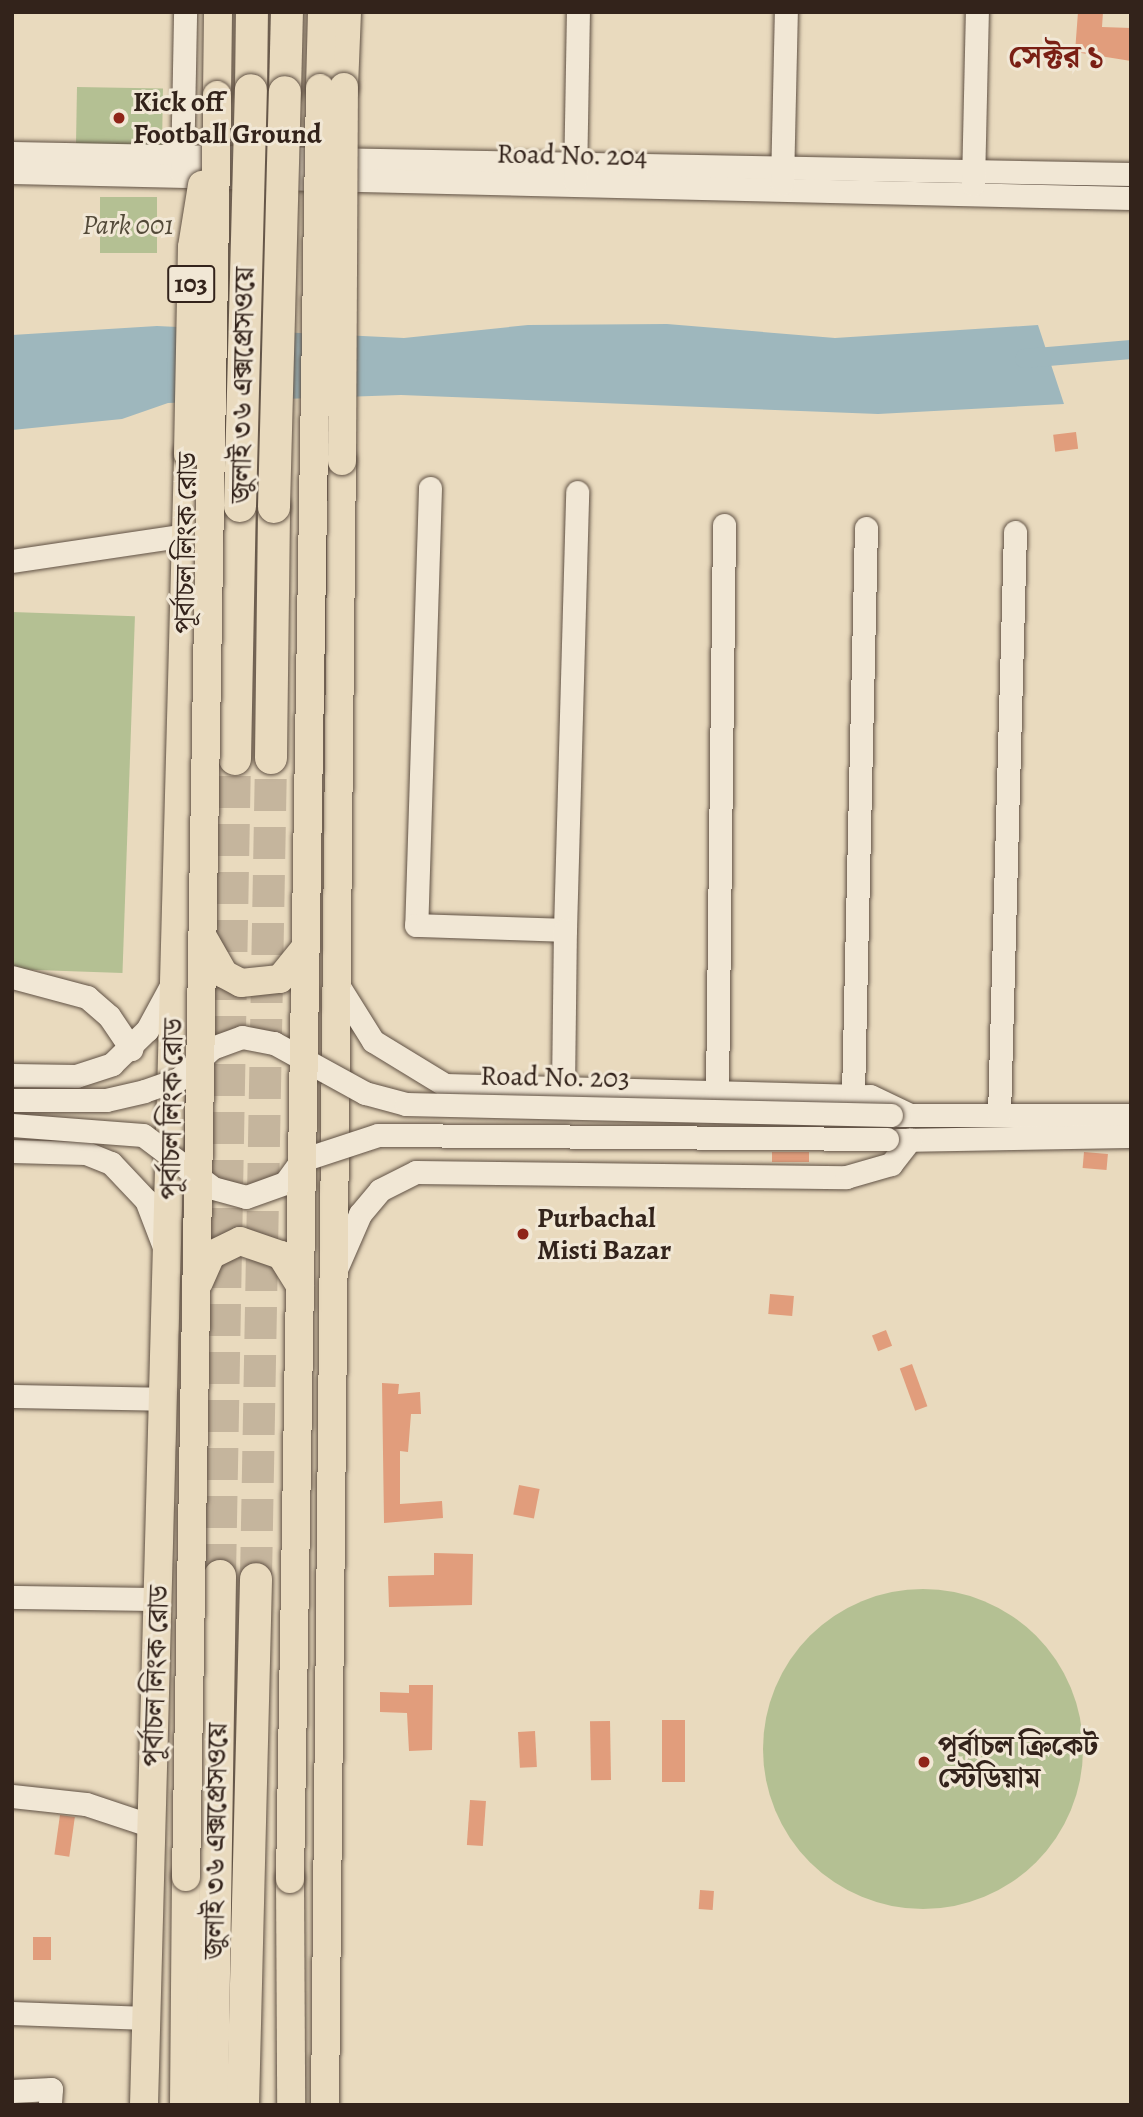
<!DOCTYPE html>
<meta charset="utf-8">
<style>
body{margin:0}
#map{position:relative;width:1143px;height:2117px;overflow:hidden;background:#e9dabe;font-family:Alegreya,"Noto Serif Bengali",serif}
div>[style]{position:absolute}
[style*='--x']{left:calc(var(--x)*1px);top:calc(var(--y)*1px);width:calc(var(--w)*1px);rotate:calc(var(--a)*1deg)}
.green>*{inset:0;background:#b4c093;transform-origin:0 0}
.round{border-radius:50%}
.water>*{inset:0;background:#9eb7bd}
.canal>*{height:19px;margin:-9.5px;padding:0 9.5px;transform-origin:9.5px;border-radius:9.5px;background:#9eb7bd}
.building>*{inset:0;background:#e19d7c;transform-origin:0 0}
.highway-tunnel>*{height:32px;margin-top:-16px;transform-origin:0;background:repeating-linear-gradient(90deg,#c5b59d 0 32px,transparent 0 48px)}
.roads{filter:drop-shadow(0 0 2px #605144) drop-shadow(0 0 2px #605144)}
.minor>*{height:23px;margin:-11.5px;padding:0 11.5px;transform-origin:11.5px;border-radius:11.5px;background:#f1e7d5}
.major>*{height:28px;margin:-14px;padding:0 14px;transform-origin:14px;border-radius:14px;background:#e9dabe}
.highway>*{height:32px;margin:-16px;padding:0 16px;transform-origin:16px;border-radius:16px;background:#e9dabe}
.bridges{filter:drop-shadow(0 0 2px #605144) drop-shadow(0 0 2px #605144)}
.minor-bridge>*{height:23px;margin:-11.5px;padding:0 11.5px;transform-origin:11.5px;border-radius:11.5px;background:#f1e7d5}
.major-bridge>*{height:28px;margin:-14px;padding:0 14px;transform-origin:14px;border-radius:14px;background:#e9dabe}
.highway-bridge>*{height:32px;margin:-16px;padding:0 16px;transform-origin:16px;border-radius:16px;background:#e9dabe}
.dots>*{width:19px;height:19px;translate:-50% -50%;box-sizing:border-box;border:4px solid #f1e7d5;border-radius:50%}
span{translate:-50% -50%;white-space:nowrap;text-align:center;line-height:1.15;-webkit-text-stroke:6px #f1e7d5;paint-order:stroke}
.shield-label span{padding:2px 5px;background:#f1e7d5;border:2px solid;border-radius:5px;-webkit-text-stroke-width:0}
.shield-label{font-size:26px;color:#33231b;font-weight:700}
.poi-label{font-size:28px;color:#33231b;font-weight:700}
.left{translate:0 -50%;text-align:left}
.street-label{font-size:28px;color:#33231b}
.park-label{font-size:28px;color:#534a39;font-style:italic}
.quarter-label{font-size:32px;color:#7a1f14;font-weight:700}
.frame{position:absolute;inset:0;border:14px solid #33231b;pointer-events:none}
</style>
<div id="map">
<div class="green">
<i style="left:77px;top:87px;width:86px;height:60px;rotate:1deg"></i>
<i style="left:100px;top:197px;width:57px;height:56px"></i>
<i style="left:12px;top:612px;width:123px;height:357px;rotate:2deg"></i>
<i class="round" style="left:763px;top:1589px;width:320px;height:320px"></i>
</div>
<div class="water">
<i style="clip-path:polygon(667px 324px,835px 338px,1038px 325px,1064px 404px,878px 414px,401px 395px,168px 403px,122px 419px,12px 430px,12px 335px,157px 326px,404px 338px,528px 325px)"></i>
</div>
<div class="canal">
<i style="--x:1024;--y:358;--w:107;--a:-4.8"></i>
</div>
<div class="building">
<i style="clip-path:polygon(1078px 12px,1103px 12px,1102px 27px,1131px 28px,1131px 61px,1075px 52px)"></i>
<i style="left:1076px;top:432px;width:17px;height:23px;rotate:83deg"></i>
<i style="left:772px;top:1152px;width:37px;height:10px"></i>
<i style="left:1084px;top:1152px;width:24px;height:16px;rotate:5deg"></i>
<i style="left:770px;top:1294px;width:24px;height:20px;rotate:5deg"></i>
<i style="left:886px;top:1330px;width:17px;height:15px;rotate:69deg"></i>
<i style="left:912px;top:1364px;width:45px;height:13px;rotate:70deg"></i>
<i style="clip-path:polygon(382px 1383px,399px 1384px,398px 1394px,420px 1392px,421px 1414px,411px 1414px,408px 1452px,400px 1451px,400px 1504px,442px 1501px,443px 1518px,384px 1523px)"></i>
<i style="left:519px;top:1485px;width:21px;height:30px;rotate:11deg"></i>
<i style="clip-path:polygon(434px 1553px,473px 1554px,472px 1605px,389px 1607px,388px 1576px,434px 1575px)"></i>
<i style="clip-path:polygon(409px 1685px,433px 1685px,432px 1750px,409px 1751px,407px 1713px,380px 1712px,380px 1692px,409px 1693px)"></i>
<i style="left:662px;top:1720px;width:23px;height:62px"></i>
<i style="left:610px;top:1721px;width:59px;height:20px;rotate:89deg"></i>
<i style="left:535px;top:1731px;width:36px;height:17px;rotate:87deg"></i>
<i style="left:470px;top:1800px;width:16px;height:45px;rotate:4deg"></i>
<i style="left:60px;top:1815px;width:15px;height:40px;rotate:8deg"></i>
<i style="left:700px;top:1890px;width:14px;height:19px;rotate:4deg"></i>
<i style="left:33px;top:1937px;width:18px;height:23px"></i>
</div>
<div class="highway-tunnel">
<i style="--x:220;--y:1576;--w:817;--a:-88.95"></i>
<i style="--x:256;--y:1579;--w:821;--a:-88.95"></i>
</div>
<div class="roads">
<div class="minor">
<i style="--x:12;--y:153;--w:1119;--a:1.08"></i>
<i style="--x:12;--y:172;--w:1119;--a:1.33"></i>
<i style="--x:182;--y:173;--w:161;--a:-88.9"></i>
<i style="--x:575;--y:181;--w:169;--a:-89"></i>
<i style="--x:782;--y:183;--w:171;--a:-88.7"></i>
<i style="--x:973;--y:184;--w:172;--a:-88.7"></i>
<i style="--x:430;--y:488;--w:437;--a:91.8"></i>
<i style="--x:416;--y:925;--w:149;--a:1.9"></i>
<i style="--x:565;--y:930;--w:438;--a:-88.4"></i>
<i style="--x:12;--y:561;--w:176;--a:-8.5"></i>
<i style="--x:12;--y:977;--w:78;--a:14.9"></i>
<i style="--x:87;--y:997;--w:29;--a:41"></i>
<i style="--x:109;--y:1016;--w:40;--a:56"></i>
<i style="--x:338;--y:985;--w:66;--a:58"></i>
<i style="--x:373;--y:1041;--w:84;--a:31.4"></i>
<i style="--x:445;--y:1085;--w:425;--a:1.5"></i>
<i style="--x:870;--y:1096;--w:44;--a:25.4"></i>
<i style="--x:12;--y:1075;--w:64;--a:0.9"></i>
<i style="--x:76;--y:1076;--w:38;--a:-18"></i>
<i style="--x:112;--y:1064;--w:49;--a:-44.2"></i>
<i style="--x:147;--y:1030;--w:52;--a:-61.5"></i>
<i style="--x:563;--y:1089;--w:159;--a:-89.3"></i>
<i style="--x:717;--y:1092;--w:567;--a:-89.29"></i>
<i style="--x:853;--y:1095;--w:567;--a:-88.69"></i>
<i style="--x:898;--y:1115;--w:233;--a:0"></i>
<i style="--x:999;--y:1115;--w:583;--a:-88.43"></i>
<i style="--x:896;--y:1140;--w:235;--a:-1"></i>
<i style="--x:12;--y:1151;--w:74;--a:1.5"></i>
<i style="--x:86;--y:1153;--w:27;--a:22"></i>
<i style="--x:111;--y:1163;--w:51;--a:46.6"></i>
<i style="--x:146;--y:1200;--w:50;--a:69"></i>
<i style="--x:337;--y:1267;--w:58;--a:-66.5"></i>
<i style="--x:360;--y:1214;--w:31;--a:-50"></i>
<i style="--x:380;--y:1190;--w:40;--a:-26.6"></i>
<i style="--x:416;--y:1172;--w:430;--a:0.7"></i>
<i style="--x:846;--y:1177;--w:47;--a:-16.1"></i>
<i style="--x:891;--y:1164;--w:31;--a:-52"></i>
<i style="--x:12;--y:1396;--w:151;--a:1.1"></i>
<i style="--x:12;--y:1597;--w:146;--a:0.8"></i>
<i style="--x:12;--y:1796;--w:74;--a:6.2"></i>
<i style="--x:86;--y:1804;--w:70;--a:18.4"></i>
<i style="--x:12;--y:2013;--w:135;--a:2.1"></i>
<i style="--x:12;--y:2091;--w:39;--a:-3"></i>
<i style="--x:51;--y:2089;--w:16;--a:94"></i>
</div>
<div class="major">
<i style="--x:344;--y:87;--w:75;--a:-87.7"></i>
<i style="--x:320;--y:88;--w:76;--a:-88.5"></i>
<i style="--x:217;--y:95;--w:83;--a:-89.3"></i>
<i style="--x:290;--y:1879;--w:226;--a:89.7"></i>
<i style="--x:144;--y:2105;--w:1652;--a:-88.47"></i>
<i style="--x:184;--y:2105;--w:228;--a:-89.5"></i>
<i style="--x:325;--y:2105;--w:1644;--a:-89.41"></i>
</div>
<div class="highway">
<i style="--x:251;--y:90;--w:78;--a:-89.3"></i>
<i style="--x:285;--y:92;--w:80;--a:-88.6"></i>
<i style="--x:271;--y:758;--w:251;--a:-89.3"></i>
<i style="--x:235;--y:759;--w:253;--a:-88.9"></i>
<i style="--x:212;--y:2105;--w:529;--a:-89.13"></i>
<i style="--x:243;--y:2105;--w:526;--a:-88.58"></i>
</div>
</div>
<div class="bridges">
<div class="minor-bridge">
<i style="--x:12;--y:1100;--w:94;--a:0"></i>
<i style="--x:106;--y:1100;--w:39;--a:-13"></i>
<i style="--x:144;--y:1091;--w:37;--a:-19"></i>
<i style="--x:179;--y:1079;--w:45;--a:-43.2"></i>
<i style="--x:212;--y:1048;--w:32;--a:-20"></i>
<i style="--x:242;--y:1037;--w:33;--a:11"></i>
<i style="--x:274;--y:1043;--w:104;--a:28.8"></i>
<i style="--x:365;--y:1093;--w:42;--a:15"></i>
<i style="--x:406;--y:1104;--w:485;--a:1.3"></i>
<i style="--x:12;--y:1125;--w:131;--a:4.4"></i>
<i style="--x:143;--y:1135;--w:88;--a:37.1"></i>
<i style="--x:213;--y:1188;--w:34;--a:15"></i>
<i style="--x:246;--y:1197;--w:41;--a:-19.7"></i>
<i style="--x:285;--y:1183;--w:29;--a:-54"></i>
<i style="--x:302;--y:1160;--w:80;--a:-18.2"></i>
<i style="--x:378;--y:1135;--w:509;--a:0.45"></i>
</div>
<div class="major-bridge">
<i style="--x:188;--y:454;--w:207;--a:-88.9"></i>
<i style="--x:192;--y:247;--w:63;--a:-80.8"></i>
<i style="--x:342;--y:461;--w:374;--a:-89.7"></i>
<i style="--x:204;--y:939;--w:40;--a:60.3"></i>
<i style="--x:224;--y:974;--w:19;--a:28"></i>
<i style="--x:241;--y:983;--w:39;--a:-6"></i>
<i style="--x:280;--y:979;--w:41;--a:-50.9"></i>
<i style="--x:199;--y:1282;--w:30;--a:-66"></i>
<i style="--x:211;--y:1255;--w:32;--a:-26"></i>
<i style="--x:240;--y:1241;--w:43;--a:18.9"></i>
<i style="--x:281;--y:1255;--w:36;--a:58"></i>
<i style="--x:186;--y:1877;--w:1782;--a:-89"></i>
<i style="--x:290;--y:1879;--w:1791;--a:-89.04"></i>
</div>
<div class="highway-bridge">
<i style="--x:240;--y:506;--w:416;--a:-88.5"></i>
<i style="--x:274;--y:507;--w:415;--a:-88.5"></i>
</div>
</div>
<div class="dots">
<i style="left:119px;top:118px;background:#8f2418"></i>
<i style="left:523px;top:1234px;background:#8f2418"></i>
<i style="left:924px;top:1762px;background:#8f2418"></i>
</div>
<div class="shield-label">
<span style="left:191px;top:284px">103</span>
</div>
<div class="poi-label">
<span class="left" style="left:133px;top:118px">Kick off<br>Football Ground</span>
<span class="left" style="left:537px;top:1234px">Purbachal<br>Misti Bazar</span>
<span class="left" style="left:938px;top:1762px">পূর্বাচল ক্রিকেট<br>স্টেডিয়াম</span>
</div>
<div class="street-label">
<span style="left:572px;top:155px;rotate:1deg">Road No. 204</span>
<span style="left:243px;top:385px;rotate:-89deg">জুলাই ৩৬ এক্সপ্রেসওয়ে</span>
<span style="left:186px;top:543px;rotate:-89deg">পূর্বাচল লিংক রোড</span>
<span style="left:555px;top:1077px;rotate:1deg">Road No. 203</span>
<span style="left:172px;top:1109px;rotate:-89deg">পূর্বাচল লিংক রোড</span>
<span style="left:156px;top:1676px;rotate:-88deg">পূর্বাচল লিংক রোড</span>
<span style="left:216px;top:1841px;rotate:-89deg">জুলাই ৩৬ এক্সপ্রেসওয়ে</span>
</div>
<div class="park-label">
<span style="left:128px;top:225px">Park 001</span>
</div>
<div class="quarter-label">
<span style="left:1056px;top:56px">সেক্টর ১</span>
</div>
<div class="frame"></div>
</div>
